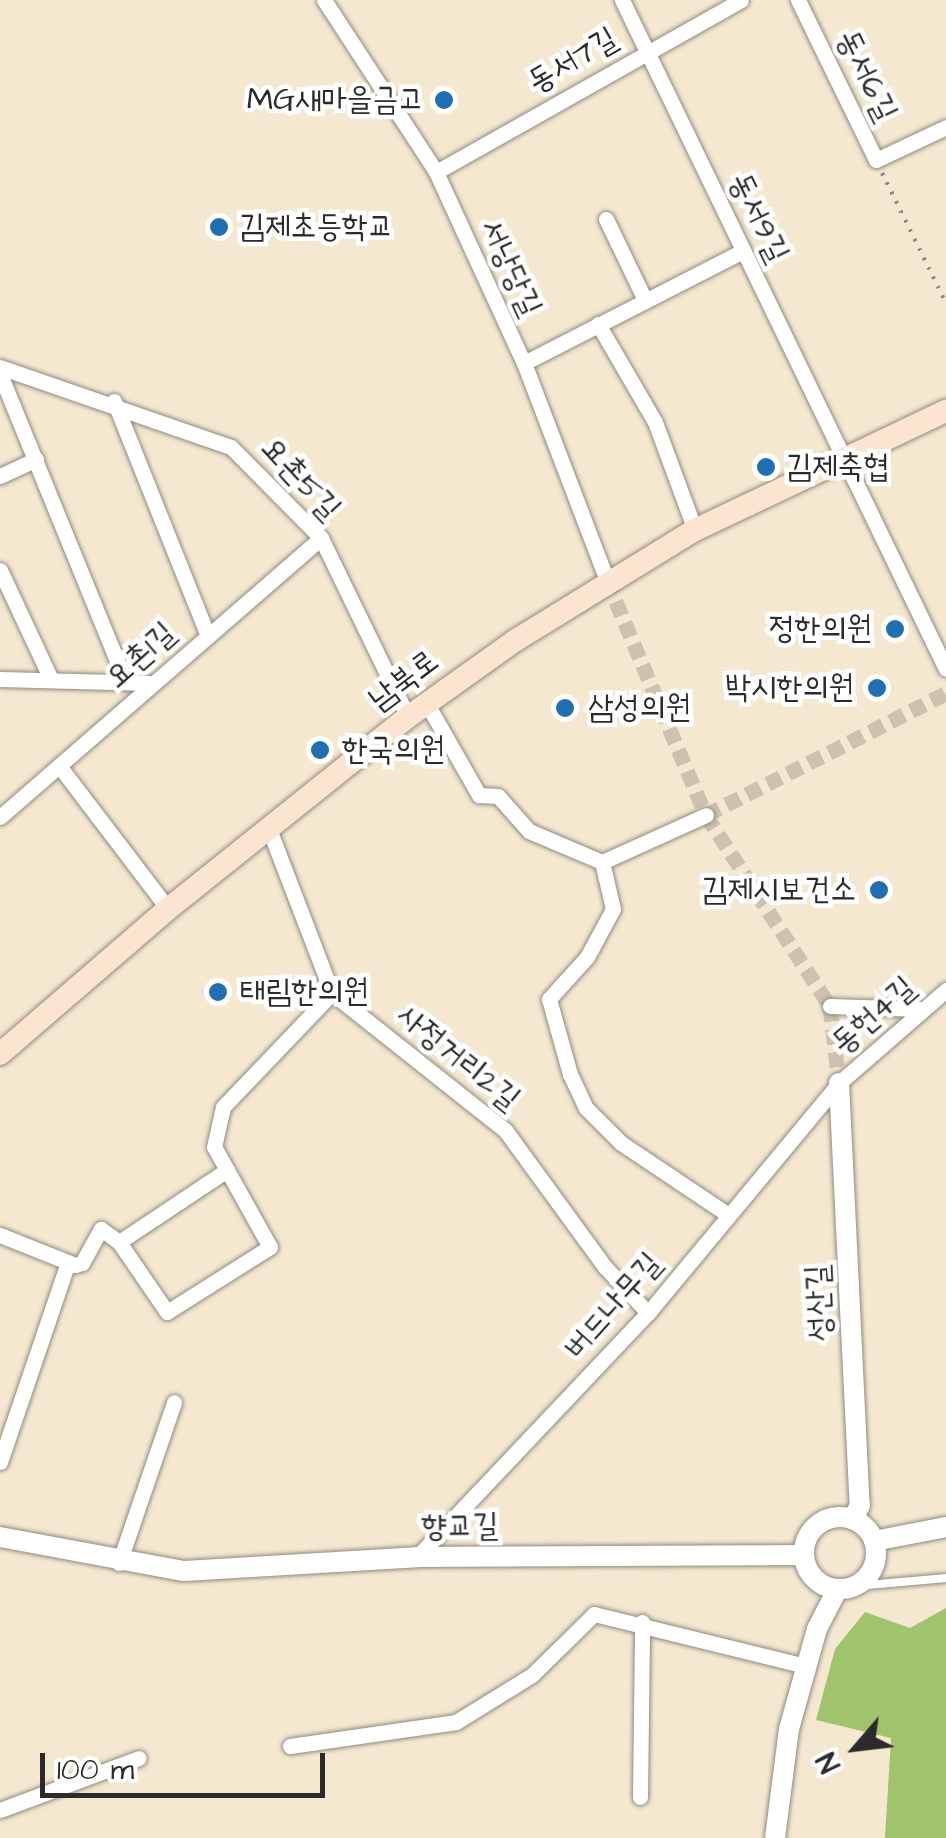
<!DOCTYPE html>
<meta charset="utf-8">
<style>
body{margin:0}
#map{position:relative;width:946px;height:1838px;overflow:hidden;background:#f5e8d1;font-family:"Architects Daughter","Poor Story",sans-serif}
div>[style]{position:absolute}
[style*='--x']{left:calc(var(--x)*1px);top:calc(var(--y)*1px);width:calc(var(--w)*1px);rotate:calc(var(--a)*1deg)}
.green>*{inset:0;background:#a0c36d}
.minor-tunnel>*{height:15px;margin-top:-7.5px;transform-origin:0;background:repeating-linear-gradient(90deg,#cdc2b0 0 15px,transparent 0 23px)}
.path>*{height:4px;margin-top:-2px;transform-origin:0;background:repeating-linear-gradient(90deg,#908a7e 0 2.5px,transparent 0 10.5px)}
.roads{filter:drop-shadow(0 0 2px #908a7e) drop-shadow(0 0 2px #908a7e)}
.service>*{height:8px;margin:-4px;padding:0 4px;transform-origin:4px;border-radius:4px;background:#fff}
.minor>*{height:15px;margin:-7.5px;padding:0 7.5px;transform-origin:7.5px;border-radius:7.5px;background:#fff}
.tertiary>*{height:20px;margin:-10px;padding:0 10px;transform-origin:10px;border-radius:10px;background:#fff}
.tertiary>.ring{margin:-10px;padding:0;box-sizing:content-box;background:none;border:20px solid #fff;border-radius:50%}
.secondary>*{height:22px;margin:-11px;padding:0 11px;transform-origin:11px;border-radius:11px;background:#fce5d0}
.dots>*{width:28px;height:28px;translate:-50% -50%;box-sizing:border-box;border:5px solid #fff;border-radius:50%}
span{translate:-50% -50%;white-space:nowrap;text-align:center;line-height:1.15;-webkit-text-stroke:9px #fff;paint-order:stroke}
.street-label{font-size:32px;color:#2b2b2b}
.poi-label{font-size:32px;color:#2b2b2b}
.right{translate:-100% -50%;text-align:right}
.left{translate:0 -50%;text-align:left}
.north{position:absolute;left:806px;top:1698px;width:100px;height:100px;-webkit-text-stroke:8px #fff;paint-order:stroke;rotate:242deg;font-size:28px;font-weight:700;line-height:40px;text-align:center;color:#2b2b2b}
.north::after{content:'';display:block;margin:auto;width:35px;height:45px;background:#2b2b2b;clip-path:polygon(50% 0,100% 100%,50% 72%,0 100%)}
.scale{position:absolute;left:40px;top:1753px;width:285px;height:45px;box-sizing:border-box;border:5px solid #2b2b2b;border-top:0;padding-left:12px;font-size:30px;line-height:35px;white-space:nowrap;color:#2b2b2b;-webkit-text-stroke:8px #fff;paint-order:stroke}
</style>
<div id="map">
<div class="green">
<i style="clip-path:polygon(946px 1608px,946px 1838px,885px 1838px,891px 1738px,816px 1720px,835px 1649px,865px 1612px,910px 1628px)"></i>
</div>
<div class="minor-tunnel">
<i style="--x:607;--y:580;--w:255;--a:67.2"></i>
<i style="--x:706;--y:815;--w:228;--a:57"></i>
<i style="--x:830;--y:1006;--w:78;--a:83.3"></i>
<i style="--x:706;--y:815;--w:269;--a:-26.9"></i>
</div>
<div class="path">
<i style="--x:882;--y:173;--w:145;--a:63.8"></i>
</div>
<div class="roads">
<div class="service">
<i style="--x:857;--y:1586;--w:89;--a:-5.1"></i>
</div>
<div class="minor">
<i style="--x:324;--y:0;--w:205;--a:56.9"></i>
<i style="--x:436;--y:172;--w:210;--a:65.3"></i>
<i style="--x:524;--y:363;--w:232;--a:69.1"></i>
<i style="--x:622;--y:0;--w:743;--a:64.16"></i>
<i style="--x:798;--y:0;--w:178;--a:64"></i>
<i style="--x:876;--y:160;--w:77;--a:-25.2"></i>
<i style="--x:436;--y:172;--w:350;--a:-29.4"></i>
<i style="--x:606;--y:219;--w:90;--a:64.3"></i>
<i style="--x:598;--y:324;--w:113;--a:59.8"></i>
<i style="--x:655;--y:422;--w:115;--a:69.7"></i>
<i style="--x:524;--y:363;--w:246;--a:-27.1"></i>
<i style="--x:0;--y:367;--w:244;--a:19.1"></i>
<i style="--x:231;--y:447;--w:128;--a:45.3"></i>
<i style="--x:321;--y:538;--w:199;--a:64.1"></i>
<i style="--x:0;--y:374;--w:328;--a:67.8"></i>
<i style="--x:114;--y:401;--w:251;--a:68.2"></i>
<i style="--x:0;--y:476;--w:40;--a:-25"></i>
<i style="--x:0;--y:570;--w:118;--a:65"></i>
<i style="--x:0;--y:679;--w:150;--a:1.5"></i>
<i style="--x:427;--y:704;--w:105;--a:60.3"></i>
<i style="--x:479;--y:795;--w:19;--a:3"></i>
<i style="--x:498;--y:796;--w:47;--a:48.5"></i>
<i style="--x:529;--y:831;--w:79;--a:23"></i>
<i style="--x:60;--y:767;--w:178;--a:52.7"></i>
<i style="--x:0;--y:817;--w:425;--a:-41"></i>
<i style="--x:269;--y:829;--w:176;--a:69"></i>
<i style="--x:332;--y:993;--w:221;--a:38.4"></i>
<i style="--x:505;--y:1130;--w:170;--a:53.9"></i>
<i style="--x:605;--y:1267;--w:63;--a:46.9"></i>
<i style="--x:602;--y:862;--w:48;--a:76.8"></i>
<i style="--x:613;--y:909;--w:55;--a:118.4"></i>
<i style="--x:587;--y:957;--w:57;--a:132.1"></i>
<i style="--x:549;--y:999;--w:78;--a:74.4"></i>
<i style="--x:570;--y:1074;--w:38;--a:65"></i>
<i style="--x:586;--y:1108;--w:49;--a:45"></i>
<i style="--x:621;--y:1143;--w:128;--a:33.8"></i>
<i style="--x:602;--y:862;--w:114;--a:-24.3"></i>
<i style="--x:830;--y:1006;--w:91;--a:1.9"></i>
<i style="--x:227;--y:1170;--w:130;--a:146.3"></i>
<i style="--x:119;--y:1242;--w:85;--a:55.6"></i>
<i style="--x:167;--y:1312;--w:122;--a:-32.3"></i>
<i style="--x:270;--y:1247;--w:88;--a:-119.2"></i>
<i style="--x:227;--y:1170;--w:26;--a:-119"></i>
<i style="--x:214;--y:1147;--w:41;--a:-77.3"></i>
<i style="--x:223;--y:1107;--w:158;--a:-46.3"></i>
<i style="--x:0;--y:1235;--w:81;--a:21.8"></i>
<i style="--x:75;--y:1265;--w:7;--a:-16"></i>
<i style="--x:82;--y:1263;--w:39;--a:-61"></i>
<i style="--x:101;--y:1229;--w:22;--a:36"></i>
<i style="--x:0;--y:1462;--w:211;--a:-71.2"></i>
<i style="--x:417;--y:1557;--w:336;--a:-46.6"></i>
<i style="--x:648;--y:1313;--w:299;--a:-50.3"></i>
<i style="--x:839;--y:1083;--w:142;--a:-41"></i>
<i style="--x:119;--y:1563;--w:170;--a:-71.1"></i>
<i style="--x:290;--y:1746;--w:168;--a:-8.2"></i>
<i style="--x:456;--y:1722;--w:89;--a:-31.7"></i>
<i style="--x:532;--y:1675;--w:87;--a:-44.5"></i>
<i style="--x:594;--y:1614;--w:218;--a:13.8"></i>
<i style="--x:640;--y:1797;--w:175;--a:-89.3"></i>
<i style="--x:0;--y:1810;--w:148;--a:-20.5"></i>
</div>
<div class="tertiary">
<i style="--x:839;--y:1083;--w:423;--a:87.2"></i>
<i style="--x:860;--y:1505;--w:16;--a:117"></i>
<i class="ring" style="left:804px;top:1517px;width:52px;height:52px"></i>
<i style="--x:0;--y:1537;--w:187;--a:10.5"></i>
<i style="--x:184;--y:1571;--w:233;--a:-3.4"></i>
<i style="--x:417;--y:1557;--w:386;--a:-0.3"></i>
<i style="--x:874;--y:1541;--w:73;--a:-11"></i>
<i style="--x:775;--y:1838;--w:110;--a:-82.7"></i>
<i style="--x:789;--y:1729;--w:104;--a:-74.4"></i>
<i style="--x:817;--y:1629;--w:44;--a:-62.9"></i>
</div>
<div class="secondary">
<i style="--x:0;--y:1054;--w:222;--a:-40.8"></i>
<i style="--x:168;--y:909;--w:307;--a:-38.7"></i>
<i style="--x:408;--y:717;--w:133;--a:-35.5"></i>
<i style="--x:516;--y:640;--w:210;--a:-31.6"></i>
<i style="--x:695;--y:530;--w:278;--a:-25.4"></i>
</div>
</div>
<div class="dots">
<i style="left:444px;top:100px;background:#1f6fb2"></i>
<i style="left:219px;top:227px;background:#1f6fb2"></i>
<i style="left:766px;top:467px;background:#1f6fb2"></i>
<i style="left:895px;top:629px;background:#1f6fb2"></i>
<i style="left:877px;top:688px;background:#1f6fb2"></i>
<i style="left:565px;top:708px;background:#1f6fb2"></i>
<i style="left:320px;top:750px;background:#1f6fb2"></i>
<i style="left:879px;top:890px;background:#1f6fb2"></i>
<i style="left:218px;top:992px;background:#1f6fb2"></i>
</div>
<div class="street-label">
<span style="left:573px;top:61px;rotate:-30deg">동서7길</span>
<span style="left:866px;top:76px;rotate:64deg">동서6길</span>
<span style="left:758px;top:218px;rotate:64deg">동서9길</span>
<span style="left:510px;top:268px;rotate:65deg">서낭당길</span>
<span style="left:300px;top:479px;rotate:47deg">요촌5길</span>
<span style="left:141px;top:656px;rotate:-42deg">요촌1길</span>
<span style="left:404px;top:681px;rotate:-37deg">남북로</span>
<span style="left:874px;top:1016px;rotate:-41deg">동헌4길</span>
<span style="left:458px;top:1058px;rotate:39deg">사정거리2길</span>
<span style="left:820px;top:1303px;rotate:-93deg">성산길</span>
<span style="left:613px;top:1306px;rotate:-48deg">버드나무길</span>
<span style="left:460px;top:1527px;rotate:-1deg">향교길</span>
</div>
<div class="poi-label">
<span class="right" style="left:424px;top:100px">MG새마을금고</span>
<span class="left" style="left:239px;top:227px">김제초등학교</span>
<span class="left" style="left:786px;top:467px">김제축협</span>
<span class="right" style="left:872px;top:629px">정한의원</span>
<span class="right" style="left:854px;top:688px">박시한의원</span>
<span class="left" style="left:588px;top:708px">삼성의원</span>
<span class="left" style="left:342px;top:750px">한국의원</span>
<span class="right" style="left:856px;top:890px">김제시보건소</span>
<span class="left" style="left:240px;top:992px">태림한의원</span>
</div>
<div class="north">N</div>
<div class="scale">100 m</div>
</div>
